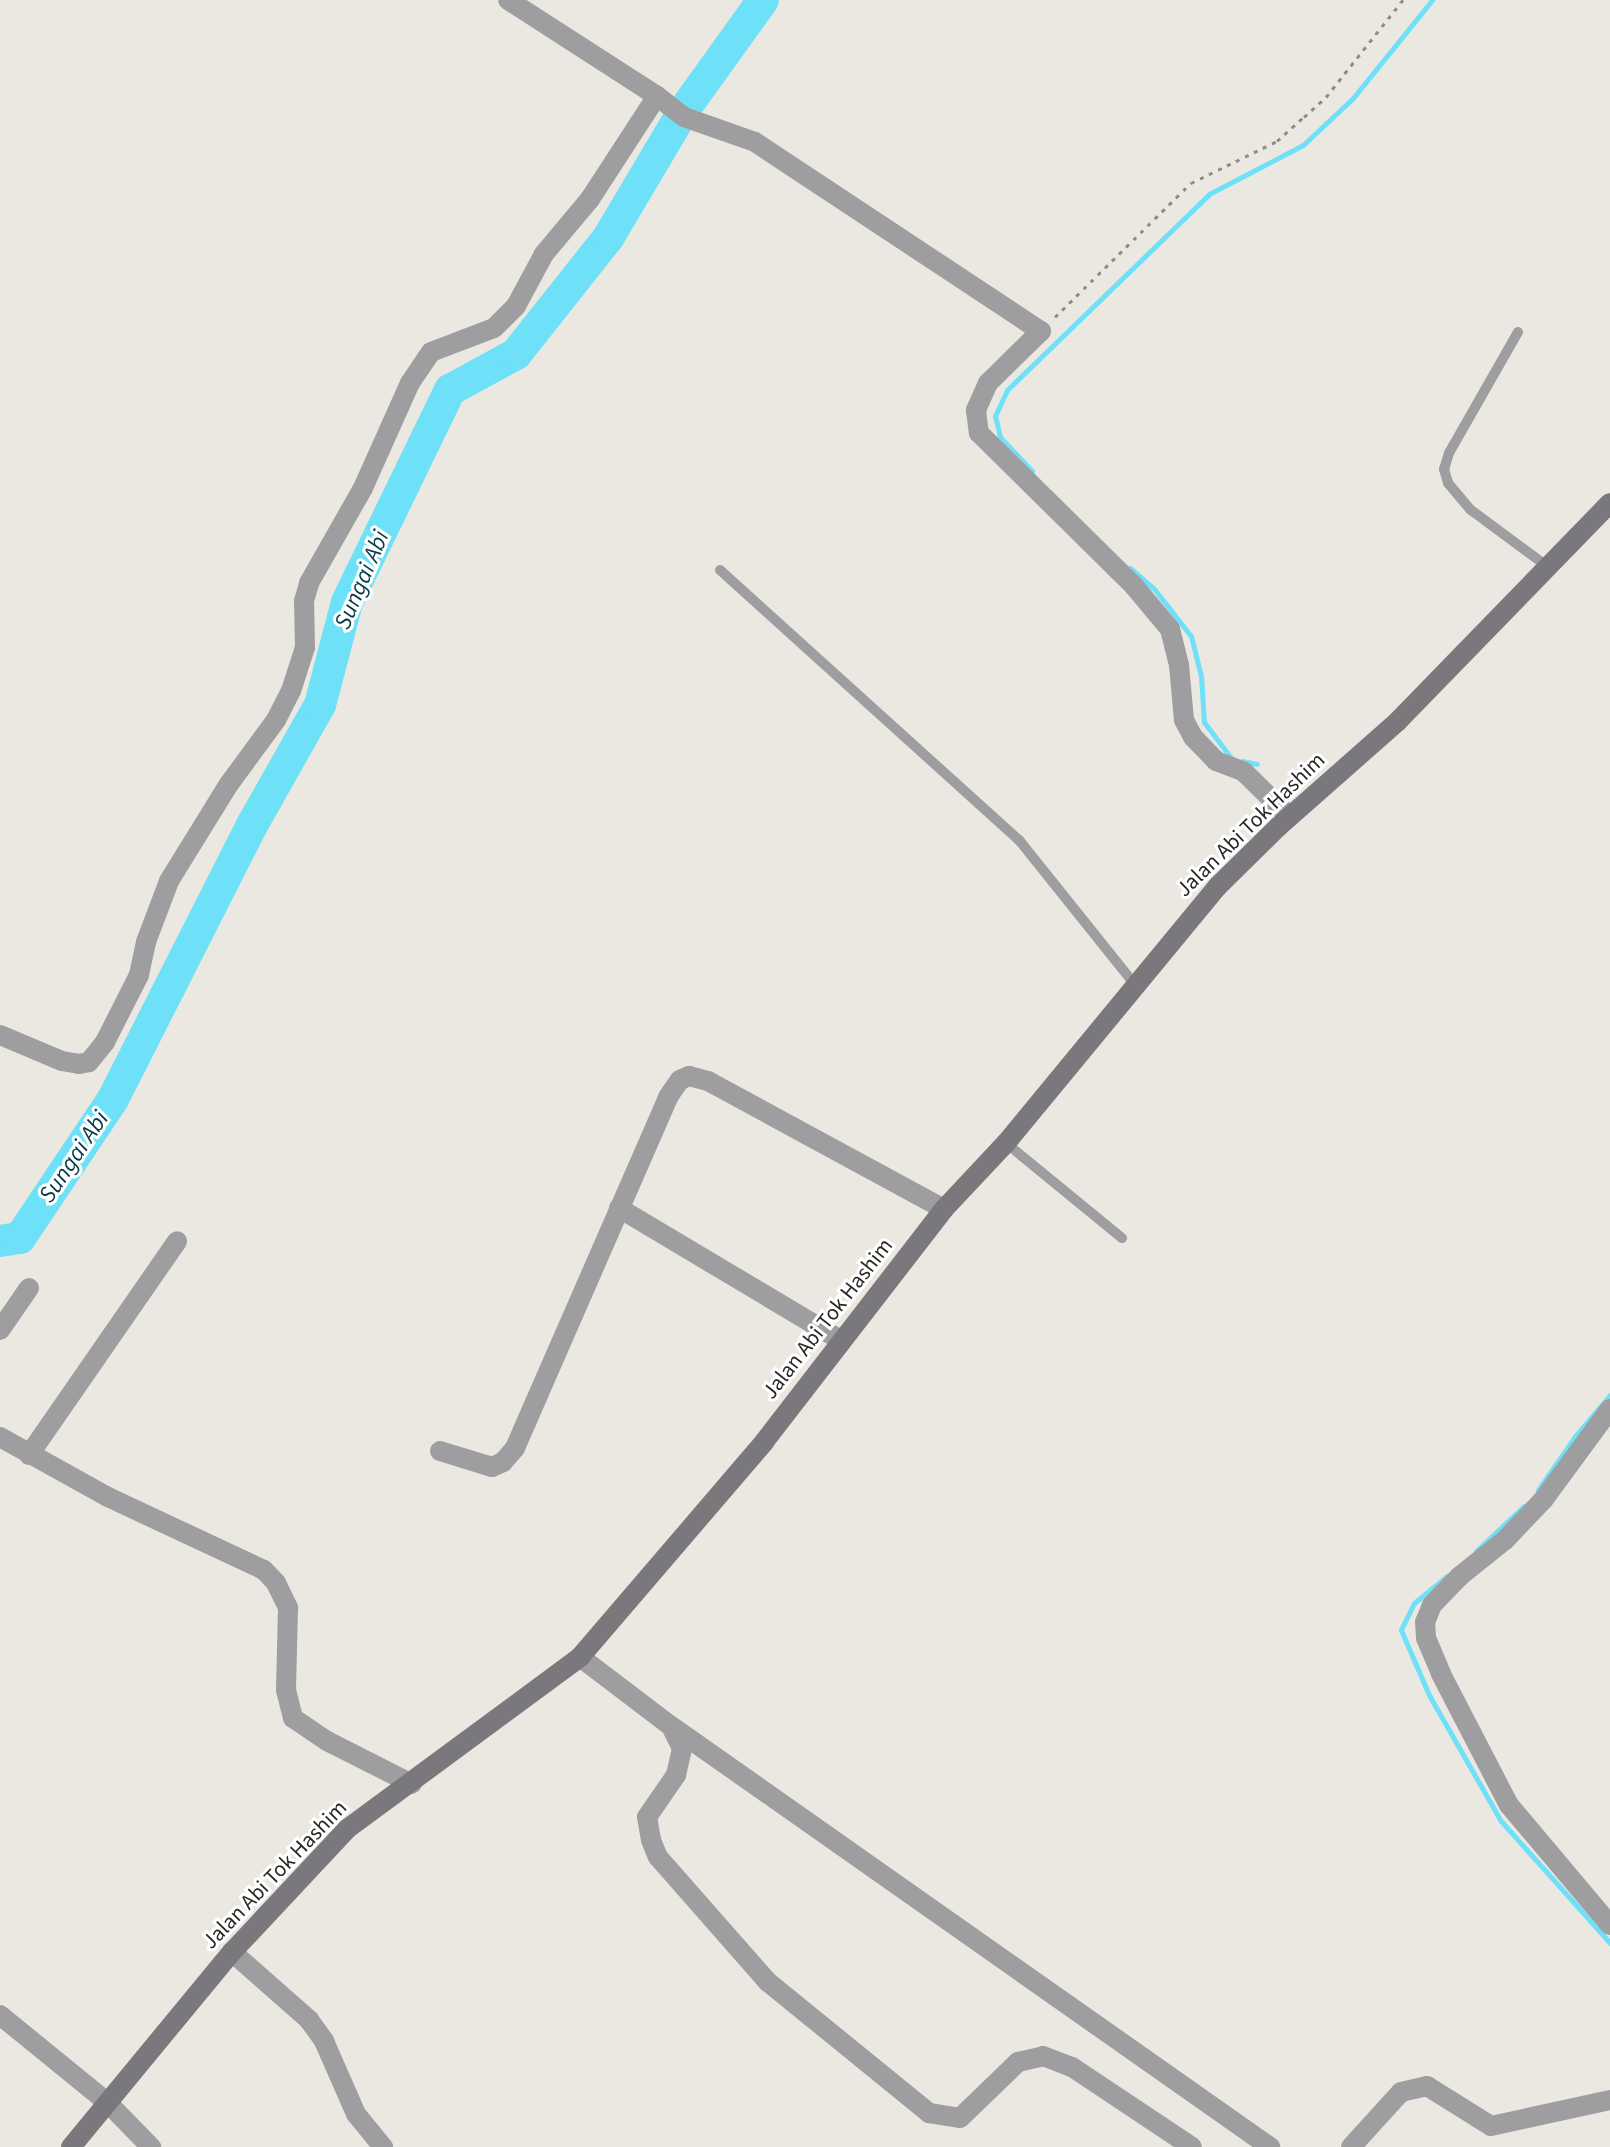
<!DOCTYPE html>
<style>
body{margin:0}
#map{position:relative;width:1610px;height:2147px;overflow:hidden;background:#eae8e0;font-family:"Source Sans 3",sans-serif}
div>[style]{position:absolute}
[style*='--x']{left:calc(var(--x)*1px);top:calc(var(--y)*1px);width:calc(var(--w)*1px);rotate:calc(var(--a)*1deg)}
.stream>*{height:5px;margin:-2.5px;padding:0 2.5px;transform-origin:2.5px;border-radius:2.5px;background:#6ee1f8}
.river>*{height:32px;margin:-16px;padding:0 16px;transform-origin:16px;border-radius:16px;background:#6ee1f8}
.path>*{height:3px;margin-top:-1.5px;transform-origin:0;background:repeating-linear-gradient(90deg,#8f8d88 0 4px,transparent 0 10px)}
.service>*{height:10px;margin:-5px;padding:0 5px;transform-origin:5px;border-radius:5px;background:#9e9da0}
.minor>*{height:20px;margin:-10px;padding:0 10px;transform-origin:10px;border-radius:10px;background:#9e9da0}
.secondary>*{height:20px;margin:-10px;padding:0 10px;transform-origin:10px;border-radius:10px;background:#7b787d}
span{translate:-50% -50%;white-space:nowrap;text-align:center;line-height:1.15;-webkit-text-stroke:6px #fff;paint-order:stroke}
.street-label{font-size:22px;color:#292825}
.water-label{font-size:24px;color:#053d46;font-style:italic}
</style>
<div id="map">
<div class="stream">
<i style="--x:1032;--y:471;--w:47;--a:-133.3"></i>
<i style="--x:1000;--y:437;--w:22;--a:-103"></i>
<i style="--x:995;--y:416;--w:29;--a:-65"></i>
<i style="--x:1007;--y:390;--w:281;--a:-44.1"></i>
<i style="--x:1209;--y:194;--w:106;--a:-27.5"></i>
<i style="--x:1303;--y:145;--w:69;--a:-43.2"></i>
<i style="--x:1353;--y:98;--w:126;--a:-51.1"></i>
<i style="--x:1130;--y:568;--w:33;--a:41"></i>
<i style="--x:1155;--y:590;--w:58;--a:52"></i>
<i style="--x:1191;--y:636;--w:41;--a:76"></i>
<i style="--x:1201;--y:676;--w:46;--a:86.3"></i>
<i style="--x:1204;--y:722;--w:46;--a:52.9"></i>
<i style="--x:1242;--y:761;--w:15;--a:11"></i>
<i style="--x:1538;--y:1490;--w:67;--a:-55.4"></i>
<i style="--x:1576;--y:1435;--w:52;--a:-49.6"></i>
<i style="--x:1476;--y:1551;--w:66;--a:-43.2"></i>
<i style="--x:1447;--y:1576;--w:43;--a:140.7"></i>
<i style="--x:1414;--y:1603;--w:30;--a:116"></i>
<i style="--x:1401;--y:1630;--w:71;--a:66.7"></i>
<i style="--x:1429;--y:1695;--w:145;--a:60.3"></i>
<i style="--x:1501;--y:1821;--w:164;--a:48.2"></i>
</div>
<div class="river">
<i style="--x:0;--y:1241;--w:20;--a:-9"></i>
<i style="--x:20;--y:1238;--w:167;--a:-56.2"></i>
<i style="--x:113;--y:1099;--w:307;--a:-63.1"></i>
<i style="--x:252;--y:825;--w:138;--a:-60.5"></i>
<i style="--x:320;--y:705;--w:106;--a:-75.3"></i>
<i style="--x:347;--y:602;--w:236;--a:-64.1"></i>
<i style="--x:450;--y:390;--w:75;--a:-28.6"></i>
<i style="--x:516;--y:354;--w:148;--a:-51.6"></i>
<i style="--x:608;--y:238;--w:149;--a:-59.3"></i>
<i style="--x:684;--y:110;--w:135;--a:-54.3"></i>
</div>
<div class="path">
<i style="--x:1055;--y:317;--w:191;--a:-44.6"></i>
<i style="--x:1191;--y:183;--w:96;--a:-26"></i>
<i style="--x:1277;--y:141;--w:36;--a:-42"></i>
<i style="--x:1304;--y:117;--w:30;--a:-42"></i>
<i style="--x:1326;--y:97;--w:124;--a:-51.6"></i>
</div>
<div class="service">
<i style="--x:1518;--y:332;--w:139;--a:119.7"></i>
<i style="--x:1449;--y:453;--w:17;--a:107"></i>
<i style="--x:1444;--y:469;--w:15;--a:74"></i>
<i style="--x:1448;--y:483;--w:35;--a:50"></i>
<i style="--x:1471;--y:510;--w:96;--a:36.5"></i>
<i style="--x:720;--y:570;--w:403;--a:42.1"></i>
<i style="--x:1019;--y:840;--w:186;--a:51.3"></i>
<i style="--x:1006;--y:1143;--w:150;--a:39.3"></i>
</div>
<div class="minor">
<i style="--x:657;--y:96;--w:34;--a:38"></i>
<i style="--x:684;--y:117;--w:75;--a:19.4"></i>
<i style="--x:755;--y:142;--w:343;--a:33.5"></i>
<i style="--x:1041;--y:331;--w:74;--a:135.5"></i>
<i style="--x:988;--y:383;--w:30;--a:114"></i>
<i style="--x:976;--y:410;--w:23;--a:83"></i>
<i style="--x:979;--y:433;--w:218;--a:44.6"></i>
<i style="--x:1134;--y:586;--w:56;--a:50.1"></i>
<i style="--x:1170;--y:629;--w:37;--a:76"></i>
<i style="--x:1179;--y:665;--w:55;--a:84.8"></i>
<i style="--x:1184;--y:720;--w:19;--a:62"></i>
<i style="--x:1193;--y:737;--w:33;--a:46"></i>
<i style="--x:1216;--y:761;--w:30;--a:21"></i>
<i style="--x:1244;--y:772;--w:64;--a:44.4"></i>
<i style="--x:0;--y:1035;--w:67;--a:22.8"></i>
<i style="--x:62;--y:1061;--w:17;--a:10"></i>
<i style="--x:79;--y:1064;--w:10;--a:-11"></i>
<i style="--x:89;--y:1062;--w:26;--a:-51"></i>
<i style="--x:105;--y:1042;--w:75;--a:-63.1"></i>
<i style="--x:139;--y:975;--w:34;--a:-78"></i>
<i style="--x:146;--y:942;--w:65;--a:-69.3"></i>
<i style="--x:169;--y:881;--w:114;--a:-58.3"></i>
<i style="--x:229;--y:784;--w:79;--a:-53.7"></i>
<i style="--x:276;--y:720;--w:33;--a:-63"></i>
<i style="--x:291;--y:691;--w:46;--a:-72.3"></i>
<i style="--x:305;--y:647;--w:46;--a:-91.2"></i>
<i style="--x:304;--y:601;--w:19;--a:-74"></i>
<i style="--x:309;--y:583;--w:109;--a:-60.4"></i>
<i style="--x:363;--y:488;--w:115;--a:-65.9"></i>
<i style="--x:410;--y:383;--w:37;--a:-56"></i>
<i style="--x:431;--y:352;--w:67;--a:-20.9"></i>
<i style="--x:494;--y:328;--w:31;--a:-45"></i>
<i style="--x:516;--y:306;--w:59;--a:-61.7"></i>
<i style="--x:544;--y:254;--w:72;--a:-50.1"></i>
<i style="--x:590;--y:199;--w:123;--a:-57"></i>
<i style="--x:657;--y:96;--w:177;--a:-147.2"></i>
<i style="--x:619;--y:1208;--w:257;--a:30.8"></i>
<i style="--x:0;--y:1330;--w:51;--a:-55.4"></i>
<i style="--x:1610;--y:1409;--w:112;--a:126.3"></i>
<i style="--x:1544;--y:1499;--w:57;--a:133.6"></i>
<i style="--x:1505;--y:1540;--w:58;--a:141.3"></i>
<i style="--x:1460;--y:1576;--w:40;--a:134"></i>
<i style="--x:1432;--y:1605;--w:18;--a:112"></i>
<i style="--x:1425;--y:1622;--w:16;--a:86"></i>
<i style="--x:1426;--y:1638;--w:39;--a:67"></i>
<i style="--x:1441;--y:1674;--w:148;--a:62.6"></i>
<i style="--x:1509;--y:1805;--w:157;--a:49.9"></i>
<i style="--x:0;--y:1437;--w:124;--a:29.1"></i>
<i style="--x:108;--y:1497;--w:172;--a:25.1"></i>
<i style="--x:264;--y:1570;--w:18;--a:47"></i>
<i style="--x:276;--y:1583;--w:28;--a:64"></i>
<i style="--x:288;--y:1608;--w:82;--a:91.4"></i>
<i style="--x:286;--y:1690;--w:29;--a:76"></i>
<i style="--x:293;--y:1718;--w:41;--a:34.1"></i>
<i style="--x:327;--y:1741;--w:95;--a:26.8"></i>
<i style="--x:440;--y:1451;--w:54;--a:17.1"></i>
<i style="--x:492;--y:1467;--w:12;--a:-24"></i>
<i style="--x:503;--y:1462;--w:18;--a:-49"></i>
<i style="--x:515;--y:1448;--w:383;--a:-66.4"></i>
<i style="--x:668;--y:1097;--w:21;--a:-55"></i>
<i style="--x:680;--y:1080;--w:10;--a:-24"></i>
<i style="--x:689;--y:1076;--w:20;--a:15"></i>
<i style="--x:708;--y:1081;--w:268;--a:28.5"></i>
<i style="--x:29;--y:1455;--w:260;--a:-55.3"></i>
<i style="--x:580;--y:1657;--w:114;--a:37.2"></i>
<i style="--x:671;--y:1726;--w:25;--a:64"></i>
<i style="--x:682;--y:1749;--w:27;--a:103"></i>
<i style="--x:676;--y:1775;--w:51;--a:124.6"></i>
<i style="--x:647;--y:1817;--w:23;--a:80"></i>
<i style="--x:651;--y:1840;--w:18;--a:68"></i>
<i style="--x:658;--y:1857;--w:167;--a:48.7"></i>
<i style="--x:768;--y:1982;--w:208;--a:39.1"></i>
<i style="--x:929;--y:2113;--w:31;--a:9"></i>
<i style="--x:960;--y:2118;--w:81;--a:-44"></i>
<i style="--x:1018;--y:2062;--w:26;--a:-13"></i>
<i style="--x:1043;--y:2056;--w:31;--a:21"></i>
<i style="--x:1072;--y:2067;--w:144;--a:33.7"></i>
<i style="--x:674;--y:1728;--w:729;--a:35.11"></i>
<i style="--x:232;--y:1952;--w:103;--a:41.4"></i>
<i style="--x:309;--y:2020;--w:26;--a:54"></i>
<i style="--x:324;--y:2041;--w:80;--a:66.3"></i>
<i style="--x:356;--y:2114;--w:43;--a:50.7"></i>
<i style="--x:0;--y:2015;--w:139;--a:39.2"></i>
<i style="--x:108;--y:2103;--w:62;--a:45.7"></i>
<i style="--x:1351;--y:2147;--w:74;--a:-47.7"></i>
<i style="--x:1401;--y:2092;--w:27;--a:-13"></i>
<i style="--x:1427;--y:2086;--w:75;--a:32"></i>
<i style="--x:1491;--y:2126;--w:122;--a:-12.3"></i>
</div>
<div class="secondary">
<i style="--x:71;--y:2147;--w:253;--a:-50.5"></i>
<i style="--x:232;--y:1952;--w:168;--a:-46.9"></i>
<i style="--x:347;--y:1829;--w:290;--a:-36.4"></i>
<i style="--x:580;--y:1657;--w:283;--a:-49.4"></i>
<i style="--x:764;--y:1442;--w:294;--a:-52.3"></i>
<i style="--x:944;--y:1209;--w:91;--a:-46.8"></i>
<i style="--x:1006;--y:1143;--w:332;--a:-50.5"></i>
<i style="--x:1217;--y:887;--w:86;--a:-44.5"></i>
<i style="--x:1278;--y:827;--w:159;--a:-41.4"></i>
<i style="--x:1397;--y:722;--w:305;--a:-45.8"></i>
</div>
<div class="street-label">
<span style="left:1251px;top:825px;rotate:-44deg">Jalan Abi Tok Hashim</span>
<span style="left:828px;top:1319px;rotate:-52deg">Jalan Abi Tok Hashim</span>
<span style="left:275px;top:1875px;rotate:-46deg">Jalan Abi Tok Hashim</span>
</div>
<div class="water-label">
<span style="left:362px;top:580px;rotate:-67deg">Sungai Abi</span>
<span style="left:74px;top:1157px;rotate:-56deg">Sungai Abi</span>
</div>
</div>
